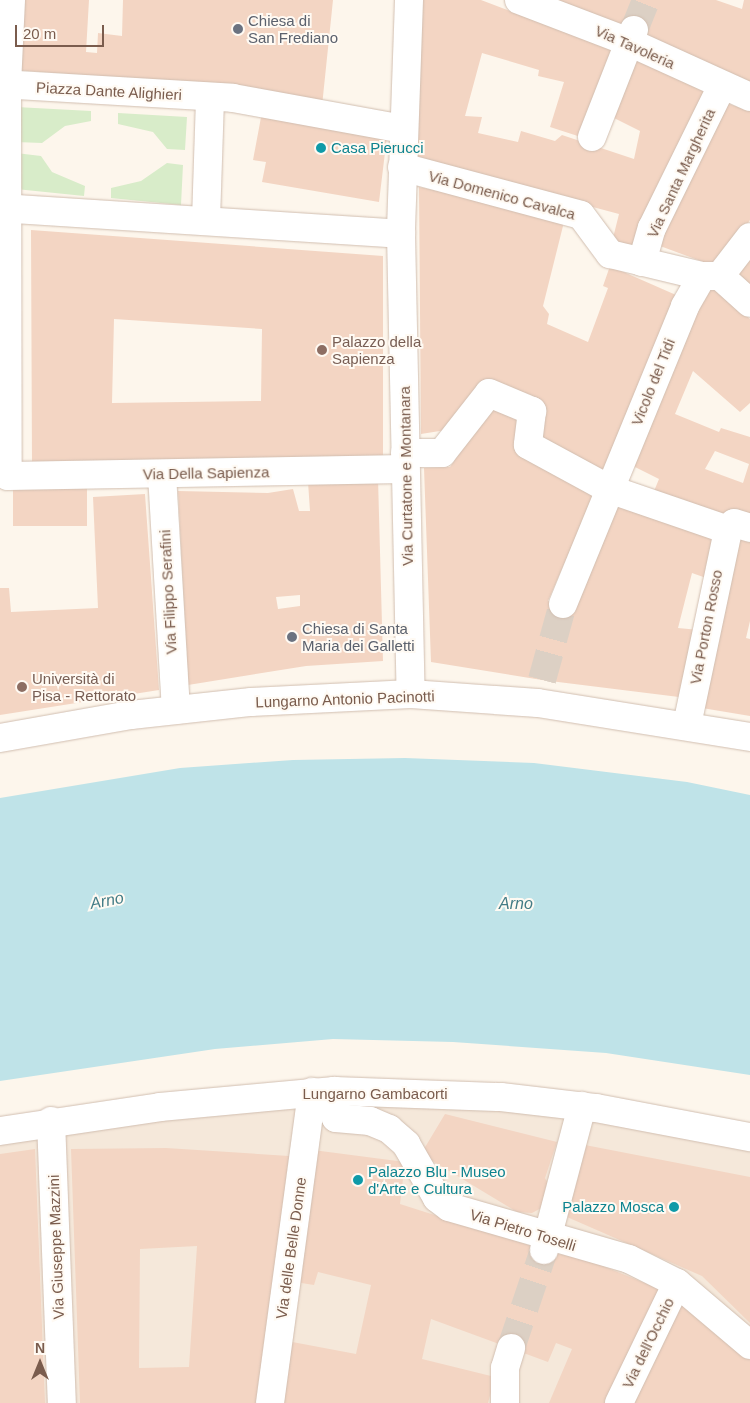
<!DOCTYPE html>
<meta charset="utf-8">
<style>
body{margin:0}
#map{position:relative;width:750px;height:1403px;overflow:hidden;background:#fdf6ec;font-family:Helvetica,sans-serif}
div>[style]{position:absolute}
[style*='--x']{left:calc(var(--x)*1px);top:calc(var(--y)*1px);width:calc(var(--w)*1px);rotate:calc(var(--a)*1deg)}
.residential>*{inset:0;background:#f5e8da}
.green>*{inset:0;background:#d8ecc9}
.water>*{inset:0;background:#bfe3e8}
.building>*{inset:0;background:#f3d5c3;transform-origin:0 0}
.minor-tunnel>*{height:28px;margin-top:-14px;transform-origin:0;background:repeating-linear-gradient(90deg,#dcd0c4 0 28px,transparent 0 42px)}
.roads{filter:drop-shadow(0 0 1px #d1beb0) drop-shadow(0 0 1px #d1beb0)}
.minor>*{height:28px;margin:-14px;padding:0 14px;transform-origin:14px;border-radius:14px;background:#fff}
.dots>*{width:14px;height:14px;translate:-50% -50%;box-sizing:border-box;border:2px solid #fffaf3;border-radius:50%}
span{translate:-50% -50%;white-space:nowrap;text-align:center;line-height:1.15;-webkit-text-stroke:4px #fffaf3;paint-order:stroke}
.worship-label{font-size:15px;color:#5b616d}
.left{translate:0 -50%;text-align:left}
.street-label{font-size:15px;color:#7a5c4d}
.culture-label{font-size:15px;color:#0d838f}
.right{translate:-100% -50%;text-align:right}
.education-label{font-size:15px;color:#785e54}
.water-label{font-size:16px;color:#437c86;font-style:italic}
.north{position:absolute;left:15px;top:1338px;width:50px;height:50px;-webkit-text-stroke:4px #fffaf3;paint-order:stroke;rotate:0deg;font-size:14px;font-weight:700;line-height:20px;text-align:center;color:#7a5c4d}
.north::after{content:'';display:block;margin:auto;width:18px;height:22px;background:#7a5c4d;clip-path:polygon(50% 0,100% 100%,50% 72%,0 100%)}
.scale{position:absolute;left:15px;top:25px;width:89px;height:22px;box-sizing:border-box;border:2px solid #7a5c4d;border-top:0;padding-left:6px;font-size:15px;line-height:18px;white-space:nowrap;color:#7a5c4d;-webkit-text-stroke:4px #fffaf3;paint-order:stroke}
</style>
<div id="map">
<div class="residential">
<i style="clip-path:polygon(354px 1082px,750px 1137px,750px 1403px,0 1403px,0 1121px)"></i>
</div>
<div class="green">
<i style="clip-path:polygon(16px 107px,91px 111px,91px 121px,65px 126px,42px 143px,16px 142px)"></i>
<i style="clip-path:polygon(118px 113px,187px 117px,185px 150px,167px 149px,153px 132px,118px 124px)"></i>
<i style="clip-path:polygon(16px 153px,41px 156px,52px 172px,85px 186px,84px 196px,16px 189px)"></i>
<i style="clip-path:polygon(167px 163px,183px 165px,181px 205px,111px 198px,111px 188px,141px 181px)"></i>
</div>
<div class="water">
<i style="clip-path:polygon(405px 758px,534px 763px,687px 782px,750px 795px,750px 1075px,606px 1053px,453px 1042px,333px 1039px,215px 1049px,0 1081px,0 798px,180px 768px,293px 760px)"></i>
</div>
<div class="building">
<i style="clip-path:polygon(17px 0,89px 0,86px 52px,97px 53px,98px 33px,122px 36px,123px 0,333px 0,322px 106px,175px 82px,14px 70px)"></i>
<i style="clip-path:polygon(422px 0,481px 0,616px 51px,584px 138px,550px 127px,564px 82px,538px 76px,539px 70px,482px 53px,465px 116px,482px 117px,478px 133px,518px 142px,521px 131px,555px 141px,562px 135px,634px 159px,640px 131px,610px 116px,635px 57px,709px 93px,639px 248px,612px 242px,619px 214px,418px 160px,415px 76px)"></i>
<i style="clip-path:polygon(550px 0,716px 0,742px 9px,744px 0,750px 0,750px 86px)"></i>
<i style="clip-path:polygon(723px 102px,750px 111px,750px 220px,717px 267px,652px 243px)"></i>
<i style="clip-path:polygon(262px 112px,387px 136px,379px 202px,262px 182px,266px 162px,253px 160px)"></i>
<i style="clip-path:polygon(419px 187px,565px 218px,543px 306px,549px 314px,547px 324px,588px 342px,608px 288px,603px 286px,610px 266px,676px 295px,602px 477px,533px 440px,542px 408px,482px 384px,446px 430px,421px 434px)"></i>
<i style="clip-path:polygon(evenodd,31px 230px,383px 256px,383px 464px,32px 465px,31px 230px,114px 319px,262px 329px,261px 401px,112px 403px,114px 319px)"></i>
<i style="clip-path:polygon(750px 253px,750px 288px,734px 274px)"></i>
<i style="clip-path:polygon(evenodd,713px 285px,750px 319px,750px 403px,740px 412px,693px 371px,675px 414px,719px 432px,721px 428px,750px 437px,750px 522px,650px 501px,659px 479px,625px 462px,683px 329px,713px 285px,715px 451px,749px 464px,743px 483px,705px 469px,715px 451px)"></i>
<i style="clip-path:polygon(493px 403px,526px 413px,520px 450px,595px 493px,548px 601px,563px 604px,612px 498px,722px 535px,709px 579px,692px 573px,678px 628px,699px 630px,687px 698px,542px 680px,431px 662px,424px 468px,450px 467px)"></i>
<i style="clip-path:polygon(evenodd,378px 478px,383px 661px,306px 666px,188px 685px,178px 491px,268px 493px,293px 489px,299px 511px,310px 511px,308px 482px,378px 478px,300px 595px,300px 606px,278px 609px,276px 597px,300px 595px)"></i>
<i style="left:87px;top:486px;width:40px;height:74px;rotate:90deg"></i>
<i style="clip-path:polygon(145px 494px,159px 690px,0 715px,0 588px,9px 588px,11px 612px,98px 608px,93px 497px)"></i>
<i style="clip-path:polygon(734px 529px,750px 534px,750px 621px,746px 638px,750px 639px,750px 716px,696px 707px)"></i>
<i style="clip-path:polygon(445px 1114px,557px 1142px,545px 1178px,551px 1189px,545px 1206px,532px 1213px,517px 1212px,421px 1154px)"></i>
<i style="clip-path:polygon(585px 1145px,750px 1177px,750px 1323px,702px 1276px,567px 1217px)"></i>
<i style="clip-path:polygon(evenodd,166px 1148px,289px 1156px,257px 1403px,80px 1403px,71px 1149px,166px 1148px,197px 1246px,189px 1367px,139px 1368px,140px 1249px,197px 1246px)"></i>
<i style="clip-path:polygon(35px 1149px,45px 1403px,0 1403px,0 1154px)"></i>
<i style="clip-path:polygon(313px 1150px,405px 1162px,400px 1204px,553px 1253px,588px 1260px,667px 1292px,608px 1403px,549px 1403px,572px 1349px,556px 1343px,548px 1362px,431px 1319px,422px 1359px,495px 1377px,488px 1403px,284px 1403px,285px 1399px,279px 1398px,287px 1341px,356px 1354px,371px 1285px,318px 1272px,314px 1285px,295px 1282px)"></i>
<i style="clip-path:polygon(680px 1300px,750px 1360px,750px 1403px,632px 1403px)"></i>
</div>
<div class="minor-tunnel">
<i style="--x:634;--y:30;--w:32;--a:-68"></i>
<i style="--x:542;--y:680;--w:79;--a:-74.6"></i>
<i style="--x:511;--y:1348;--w:103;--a:-71.4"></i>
</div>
<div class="roads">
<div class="minor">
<i style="--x:11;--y:0;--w:85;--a:92.7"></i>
<i style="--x:7;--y:85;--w:391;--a:89.9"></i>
<i style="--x:8;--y:476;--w:397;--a:-1"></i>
<i style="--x:409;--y:0;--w:234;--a:92"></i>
<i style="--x:401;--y:234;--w:460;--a:88.8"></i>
<i style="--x:519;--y:0;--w:118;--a:20.9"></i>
<i style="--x:629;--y:42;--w:133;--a:24.4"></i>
<i style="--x:0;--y:84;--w:233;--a:3.4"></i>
<i style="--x:233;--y:98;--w:173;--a:10.3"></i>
<i style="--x:592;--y:137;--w:115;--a:-68.6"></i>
<i style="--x:402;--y:167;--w:185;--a:15"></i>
<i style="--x:581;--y:215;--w:49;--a:53.4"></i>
<i style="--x:610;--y:254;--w:95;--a:13.4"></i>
<i style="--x:702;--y:276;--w:18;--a:0"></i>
<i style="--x:720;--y:276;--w:40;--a:42"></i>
<i style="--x:0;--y:208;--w:402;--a:3.7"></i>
<i style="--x:206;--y:220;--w:123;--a:-88.1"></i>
<i style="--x:642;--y:262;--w:35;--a:-74"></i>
<i style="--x:652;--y:228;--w:158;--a:-63.8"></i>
<i style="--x:720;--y:276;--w:49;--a:-52.4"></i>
<i style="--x:405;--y:453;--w:37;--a:0"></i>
<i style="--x:442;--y:453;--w:76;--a:-51.9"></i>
<i style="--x:489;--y:393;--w:47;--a:22.7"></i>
<i style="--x:532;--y:411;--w:34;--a:97"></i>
<i style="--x:528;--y:445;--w:92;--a:28.5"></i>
<i style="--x:609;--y:489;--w:126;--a:19"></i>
<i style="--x:162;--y:475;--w:235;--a:86.6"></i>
<i style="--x:563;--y:604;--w:322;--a:-67.7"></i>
<i style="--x:685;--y:306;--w:34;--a:-60"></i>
<i style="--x:687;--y:725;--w:199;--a:-78.1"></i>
<i style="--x:728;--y:530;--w:9;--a:-49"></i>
<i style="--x:734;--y:523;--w:17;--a:17"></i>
<i style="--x:0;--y:738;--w:133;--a:-10"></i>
<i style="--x:131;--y:715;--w:121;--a:-6.2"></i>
<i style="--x:251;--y:702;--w:160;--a:-2.9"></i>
<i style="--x:411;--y:694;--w:127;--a:4.1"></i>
<i style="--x:538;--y:703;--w:215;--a:9.1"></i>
<i style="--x:334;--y:1091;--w:27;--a:86"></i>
<i style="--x:336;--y:1118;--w:34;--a:5"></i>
<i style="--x:370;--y:1121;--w:21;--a:23"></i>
<i style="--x:389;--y:1129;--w:23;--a:41"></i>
<i style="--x:406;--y:1144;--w:62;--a:60.1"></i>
<i style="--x:437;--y:1198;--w:15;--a:37"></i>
<i style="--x:449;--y:1207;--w:187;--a:16.1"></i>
<i style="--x:629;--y:1259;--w:54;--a:26.6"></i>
<i style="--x:677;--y:1283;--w:96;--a:40.3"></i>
<i style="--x:51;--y:1121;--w:282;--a:87.8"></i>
<i style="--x:0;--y:1131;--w:162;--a:-8.5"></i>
<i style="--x:160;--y:1107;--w:175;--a:-5.3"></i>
<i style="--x:334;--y:1091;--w:167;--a:2.1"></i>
<i style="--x:501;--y:1097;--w:96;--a:6.6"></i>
<i style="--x:596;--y:1108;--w:157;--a:10.7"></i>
<i style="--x:544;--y:1250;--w:149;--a:-75.2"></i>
<i style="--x:270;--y:1403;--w:314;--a:-82.3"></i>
<i style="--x:505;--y:1403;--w:35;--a:-90"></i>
<i style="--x:505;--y:1368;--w:21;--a:-73"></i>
<i style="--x:619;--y:1403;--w:133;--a:-64.2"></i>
</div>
</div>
<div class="dots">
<i style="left:238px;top:29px;background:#6b7280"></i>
<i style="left:321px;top:148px;background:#0f9aa8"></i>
<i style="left:322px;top:350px;background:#8d6e63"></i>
<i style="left:292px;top:637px;background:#6b7280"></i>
<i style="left:22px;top:687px;background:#8d6e63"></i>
<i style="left:358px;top:1180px;background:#0f9aa8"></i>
<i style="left:674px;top:1207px;background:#0f9aa8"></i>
</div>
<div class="worship-label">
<span class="left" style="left:248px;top:29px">Chiesa di<br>San Frediano</span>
<span class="left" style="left:302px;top:637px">Chiesa di Santa<br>Maria dei Galletti</span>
</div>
<div class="street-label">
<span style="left:635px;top:47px;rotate:24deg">Via Tavoleria</span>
<span style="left:109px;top:91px;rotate:3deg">Piazza Dante Alighieri</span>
<span style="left:681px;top:173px;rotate:-65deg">Via Santa Margherita</span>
<span style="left:502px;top:195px;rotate:15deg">Via Domenico Cavalca</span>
<span style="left:653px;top:382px;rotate:-68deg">Vicolo del Tidi</span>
<span style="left:206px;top:473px;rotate:-1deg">Via Della Sapienza</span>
<span style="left:406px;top:476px;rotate:-91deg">Via Curtatone e Montanara</span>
<span style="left:168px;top:592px;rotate:-93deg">Via Filippo Serafini</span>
<span style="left:706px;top:627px;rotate:-79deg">Via Porton Rosso</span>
<span style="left:345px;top:699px;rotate:-2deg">Lungarno Antonio Pacinotti</span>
<span style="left:375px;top:1094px">Lungarno Gambacorti</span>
<span style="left:523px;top:1230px;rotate:17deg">Via Pietro Toselli</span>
<span style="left:56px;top:1247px;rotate:-92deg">Via Giuseppe Mazzini</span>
<span style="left:291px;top:1248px;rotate:-82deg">Via delle Belle Donne</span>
<span style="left:648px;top:1343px;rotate:-64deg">Via dell'Occhio</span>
</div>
<div class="culture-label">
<span class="left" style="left:331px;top:148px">Casa Pierucci</span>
<span class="left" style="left:368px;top:1180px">Palazzo Blu - Museo<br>d'Arte e Cultura</span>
<span class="right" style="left:664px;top:1207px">Palazzo Mosca</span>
</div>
<div class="education-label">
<span class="left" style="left:332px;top:350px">Palazzo della<br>Sapienza</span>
<span class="left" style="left:32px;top:687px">Università di<br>Pisa - Rettorato</span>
</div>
<div class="water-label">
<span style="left:107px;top:901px;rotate:-11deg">Arno</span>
<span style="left:516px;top:904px">Arno</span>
</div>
<div class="north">N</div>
<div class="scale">20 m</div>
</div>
